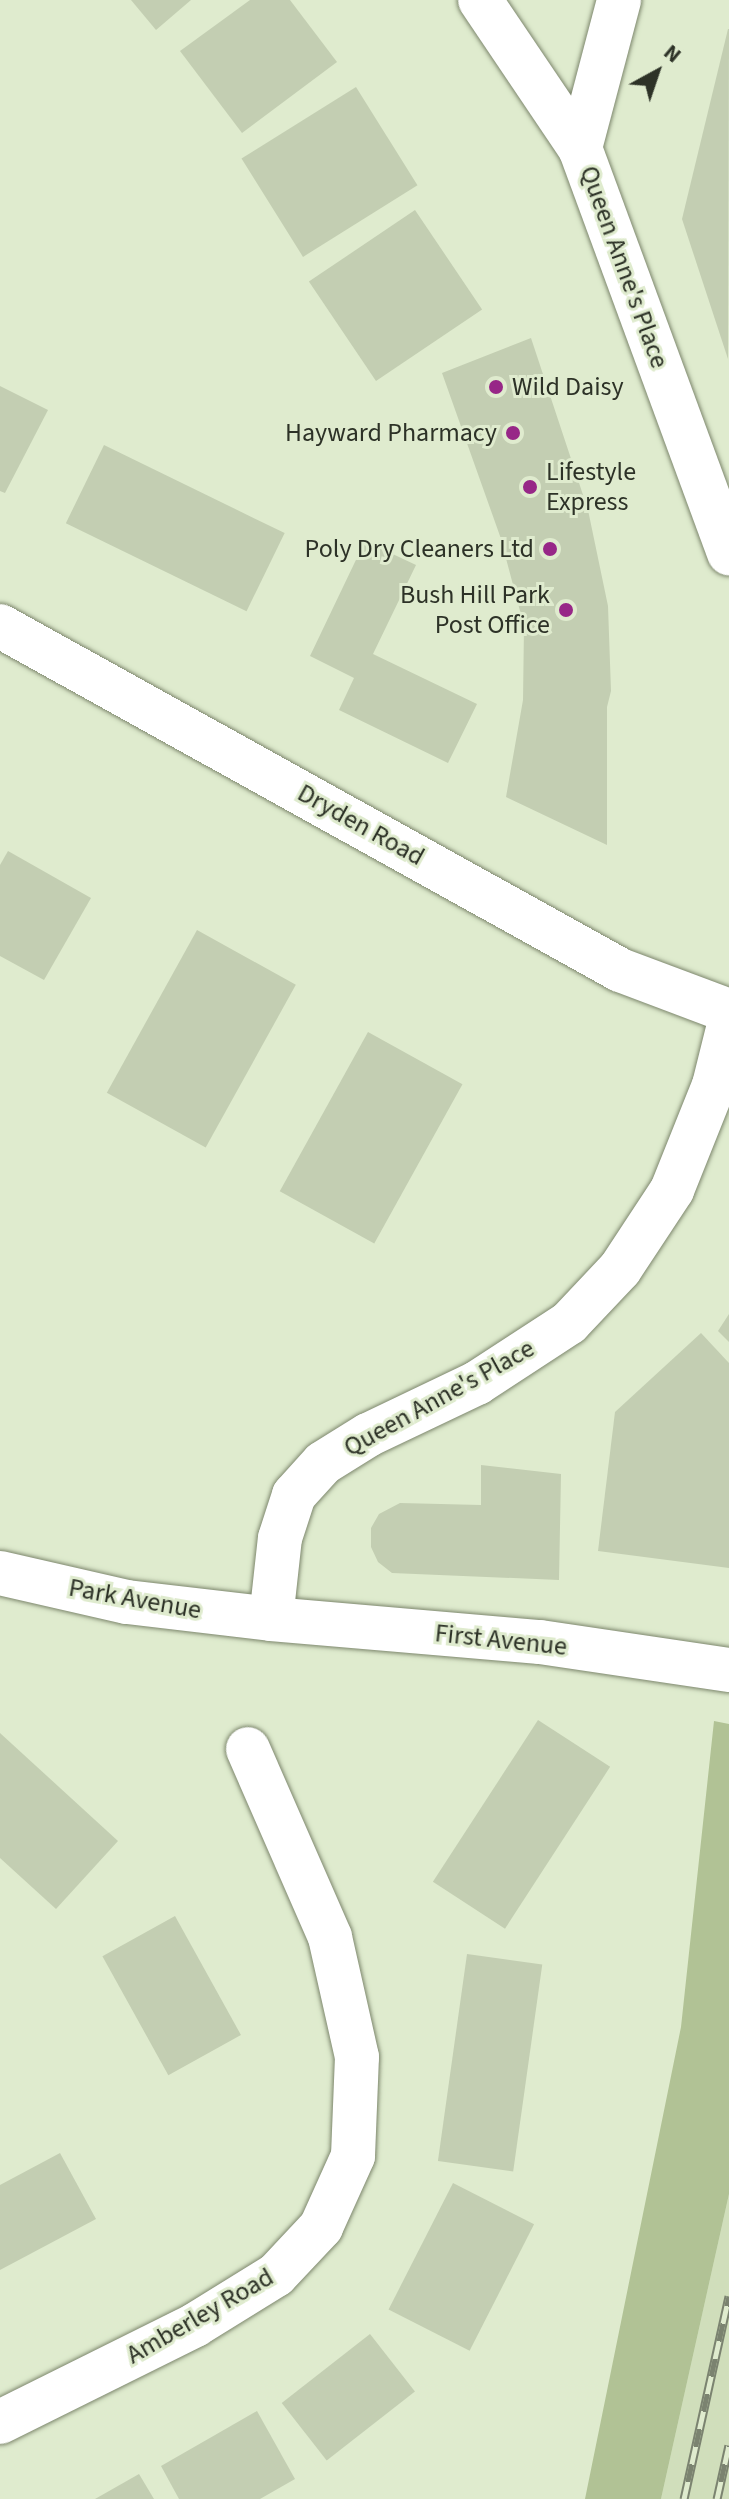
<!DOCTYPE html>
<style>
body{margin:0}
#map{position:relative;width:729px;height:2499px;overflow:hidden;background:#dfebce;font-family:"Source Sans 3",sans-serif}
div>[style]{position:absolute}
[style*='--x']{left:calc(var(--x)*1px);top:calc(var(--y)*1px);width:calc(var(--w)*1px);rotate:calc(var(--a)*1deg)}
.built>*{inset:0;background:#d0debb}
.green>*{inset:0;background:#b1c295}
.building>*{inset:0;background:#c3ceb2;transform-origin:0 0}
.roads{filter:drop-shadow(0 0 2px #7d876d) drop-shadow(0 0 2px #7d876d)}
.street>*{height:44px;margin:-22px;padding:0 22px;transform-origin:22px;border-radius:22px;background:#fff}
.secondary>*{height:44px;margin:-22px;padding:0 22px;transform-origin:22px;border-radius:22px;background:#fff}
.rail>*{height:9px;margin-top:-4.5px;transform-origin:0;background:repeating-linear-gradient(90deg,#dfebce 0 18px,#7b8370 0 36px);box-sizing:border-box;border-block:2px solid #7b8370}
.dots>*{width:22px;height:22px;translate:-50% -50%;box-sizing:border-box;border:4px solid #dfebce;border-radius:50%}
span{translate:-50% -50%;white-space:nowrap;text-align:center;line-height:1.15;-webkit-text-stroke:6px #dfebce;paint-order:stroke}
.street-label{font-size:26px;color:#2d3227}
.poi-label{font-size:26px;color:#2d3227}
.left{translate:0 -50%;text-align:left}
.right{translate:-100% -50%;text-align:right}
.north{position:absolute;left:617px;top:32px;width:80px;height:80px;-webkit-text-stroke:6px #dfebce;paint-order:stroke;rotate:40deg;font-size:22px;font-weight:700;line-height:32px;text-align:center;color:#2d3227}
.north::after{content:'';display:block;margin:auto;width:28px;height:36px;background:#2d3227;clip-path:polygon(50% 0,100% 100%,50% 72%,0 100%)}
</style>
<div id="map">
<div class="built">
<i style="clip-path:polygon(729px 2194px,729px 2499px,661px 2499px)"></i>
</div>
<div class="green">
<i style="clip-path:polygon(714px 1721px,729px 1724px,729px 2194px,661px 2499px,585px 2499px,681px 2027px)"></i>
</div>
<div class="building">
<i style="clip-path:polygon(131px 0,191px 0,156px 30px)"></i>
<i style="clip-path:polygon(250px 0,290px 0,337px 62px,242px 133px,180px 51px)"></i>
<i style="clip-path:polygon(728px 29px,729px 29px,728px 359px,682px 219px)"></i>
<i style="left:356px;top:87px;width:116px;height:135px;rotate:58deg"></i>
<i style="left:415px;top:210px;width:120px;height:128px;rotate:56deg"></i>
<i style="clip-path:polygon(531px 338px,588px 510px,608px 606px,611px 691px,607px 707px,607px 845px,506px 797px,523px 700px,524px 626px,500px 536px,442px 373px)"></i>
<i style="clip-path:polygon(0 386px,48px 410px,5px 493px,0 491px)"></i>
<i style="left:104px;top:445px;width:201px;height:87px;rotate:26deg"></i>
<i style="clip-path:polygon(365px 541px,416px 565px,373px 654px,477px 704px,448px 763px,339px 710px,354px 678px,310px 656px)"></i>
<i style="clip-path:polygon(8px 851px,91px 898px,44px 980px,0 956px,0 865px)"></i>
<i style="left:197px;top:930px;width:113px;height:186px;rotate:29deg"></i>
<i style="left:368px;top:1032px;width:108px;height:182px;rotate:29deg"></i>
<i style="clip-path:polygon(729px 1314px,729px 1342px,718px 1331px)"></i>
<i style="clip-path:polygon(701px 1333px,729px 1363px,729px 1568px,598px 1551px,615px 1412px)"></i>
<i style="clip-path:polygon(481px 1465px,561px 1474px,559px 1580px,392px 1573px,378px 1562px,371px 1547px,371px 1528px,379px 1514px,400px 1503px,481px 1505px)"></i>
<i style="left:538px;top:1720px;width:86px;height:193px;rotate:33deg"></i>
<i style="clip-path:polygon(0 1733px,118px 1841px,56px 1909px,0 1858px)"></i>
<i style="left:175px;top:1916px;width:136px;height:83px;rotate:61deg"></i>
<i style="left:467px;top:1954px;width:76px;height:209px;rotate:8deg"></i>
<i style="clip-path:polygon(60px 2153px,96px 2219px,0 2270px,0 2185px)"></i>
<i style="left:453px;top:2183px;width:91px;height:142px;rotate:27deg"></i>
<i style="left:370px;top:2334px;width:73px;height:112px;rotate:52deg"></i>
<i style="clip-path:polygon(257px 2411px,295px 2479px,260px 2499px,179px 2499px,161px 2466px)"></i>
<i style="clip-path:polygon(139px 2474px,154px 2499px,95px 2499px)"></i>
</div>
<div class="roads">
<div class="street">
<i style="--x:480;--y:0;--w:179;--a:56"></i>
<i style="--x:580;--y:148;--w:432;--a:69.8"></i>
<i style="--x:580;--y:148;--w:153;--a:-75.2"></i>
<i style="--x:0;--y:626;--w:709;--a:29.02"></i>
<i style="--x:620;--y:970;--w:116;--a:20.6"></i>
<i style="--x:271;--y:1619;--w:81;--a:-83.7"></i>
<i style="--x:280;--y:1538;--w:45;--a:-72"></i>
<i style="--x:294;--y:1495;--w:43;--a:-47.8"></i>
<i style="--x:323;--y:1463;--w:53;--a:-31.9"></i>
<i style="--x:368;--y:1435;--w:121;--a:-25.5"></i>
<i style="--x:477;--y:1383;--w:110;--a:-33.1"></i>
<i style="--x:569;--y:1323;--w:74;--a:-46.6"></i>
<i style="--x:620;--y:1269;--w:95;--a:-56.6"></i>
<i style="--x:672;--y:1190;--w:113;--a:-68.2"></i>
<i style="--x:714;--y:1085;--w:62;--a:-76"></i>
<i style="--x:0;--y:2422;--w:218;--a:-26.4"></i>
<i style="--x:195;--y:2325;--w:95;--a:-31.7"></i>
<i style="--x:276;--y:2275;--w:66;--a:-46.8"></i>
<i style="--x:321;--y:2227;--w:78;--a:-65.7"></i>
<i style="--x:353;--y:2156;--w:99;--a:-87.7"></i>
<i style="--x:357;--y:2057;--w:123;--a:-102.7"></i>
<i style="--x:330;--y:1937;--w:205;--a:-113.6"></i>
</div>
<div class="secondary">
<i style="--x:0;--y:1573;--w:130;--a:12.9"></i>
<i style="--x:127;--y:1602;--w:145;--a:6.7"></i>
<i style="--x:271;--y:1619;--w:270;--a:4.9"></i>
<i style="--x:540;--y:1642;--w:191;--a:8.4"></i>
</div>
</div>
<div class="rail">
<i style="--x:684;--y:2499;--w:208;--a:-77.5"></i>
<i style="--x:717;--y:2499;--w:55;--a:-77.5"></i>
</div>
<div class="dots">
<i style="left:496px;top:387px;background:#972787"></i>
<i style="left:513px;top:433px;background:#972787"></i>
<i style="left:530px;top:487px;background:#972787"></i>
<i style="left:550px;top:549px;background:#972787"></i>
<i style="left:566px;top:610px;background:#972787"></i>
</div>
<div class="street-label">
<span style="left:624px;top:267px;rotate:70deg">Queen Anne's Place</span>
<span style="left:361px;top:825px;rotate:29deg">Dryden Road</span>
<span style="left:439px;top:1398px;rotate:-29deg">Queen Anne's Place</span>
<span style="left:135px;top:1599px;rotate:10deg">Park Avenue</span>
<span style="left:501px;top:1640px;rotate:6deg">First Avenue</span>
<span style="left:200px;top:2316px;rotate:-30deg">Amberley Road</span>
</div>
<div class="poi-label">
<span class="left" style="left:512px;top:387px">Wild Daisy</span>
<span class="right" style="left:497px;top:433px">Hayward Pharmacy</span>
<span class="left" style="left:546px;top:487px">Lifestyle<br>Express</span>
<span class="right" style="left:534px;top:549px">Poly Dry Cleaners Ltd</span>
<span class="right" style="left:550px;top:610px">Bush Hill Park<br>Post Office</span>
</div>
<div class="north">N</div>
</div>
